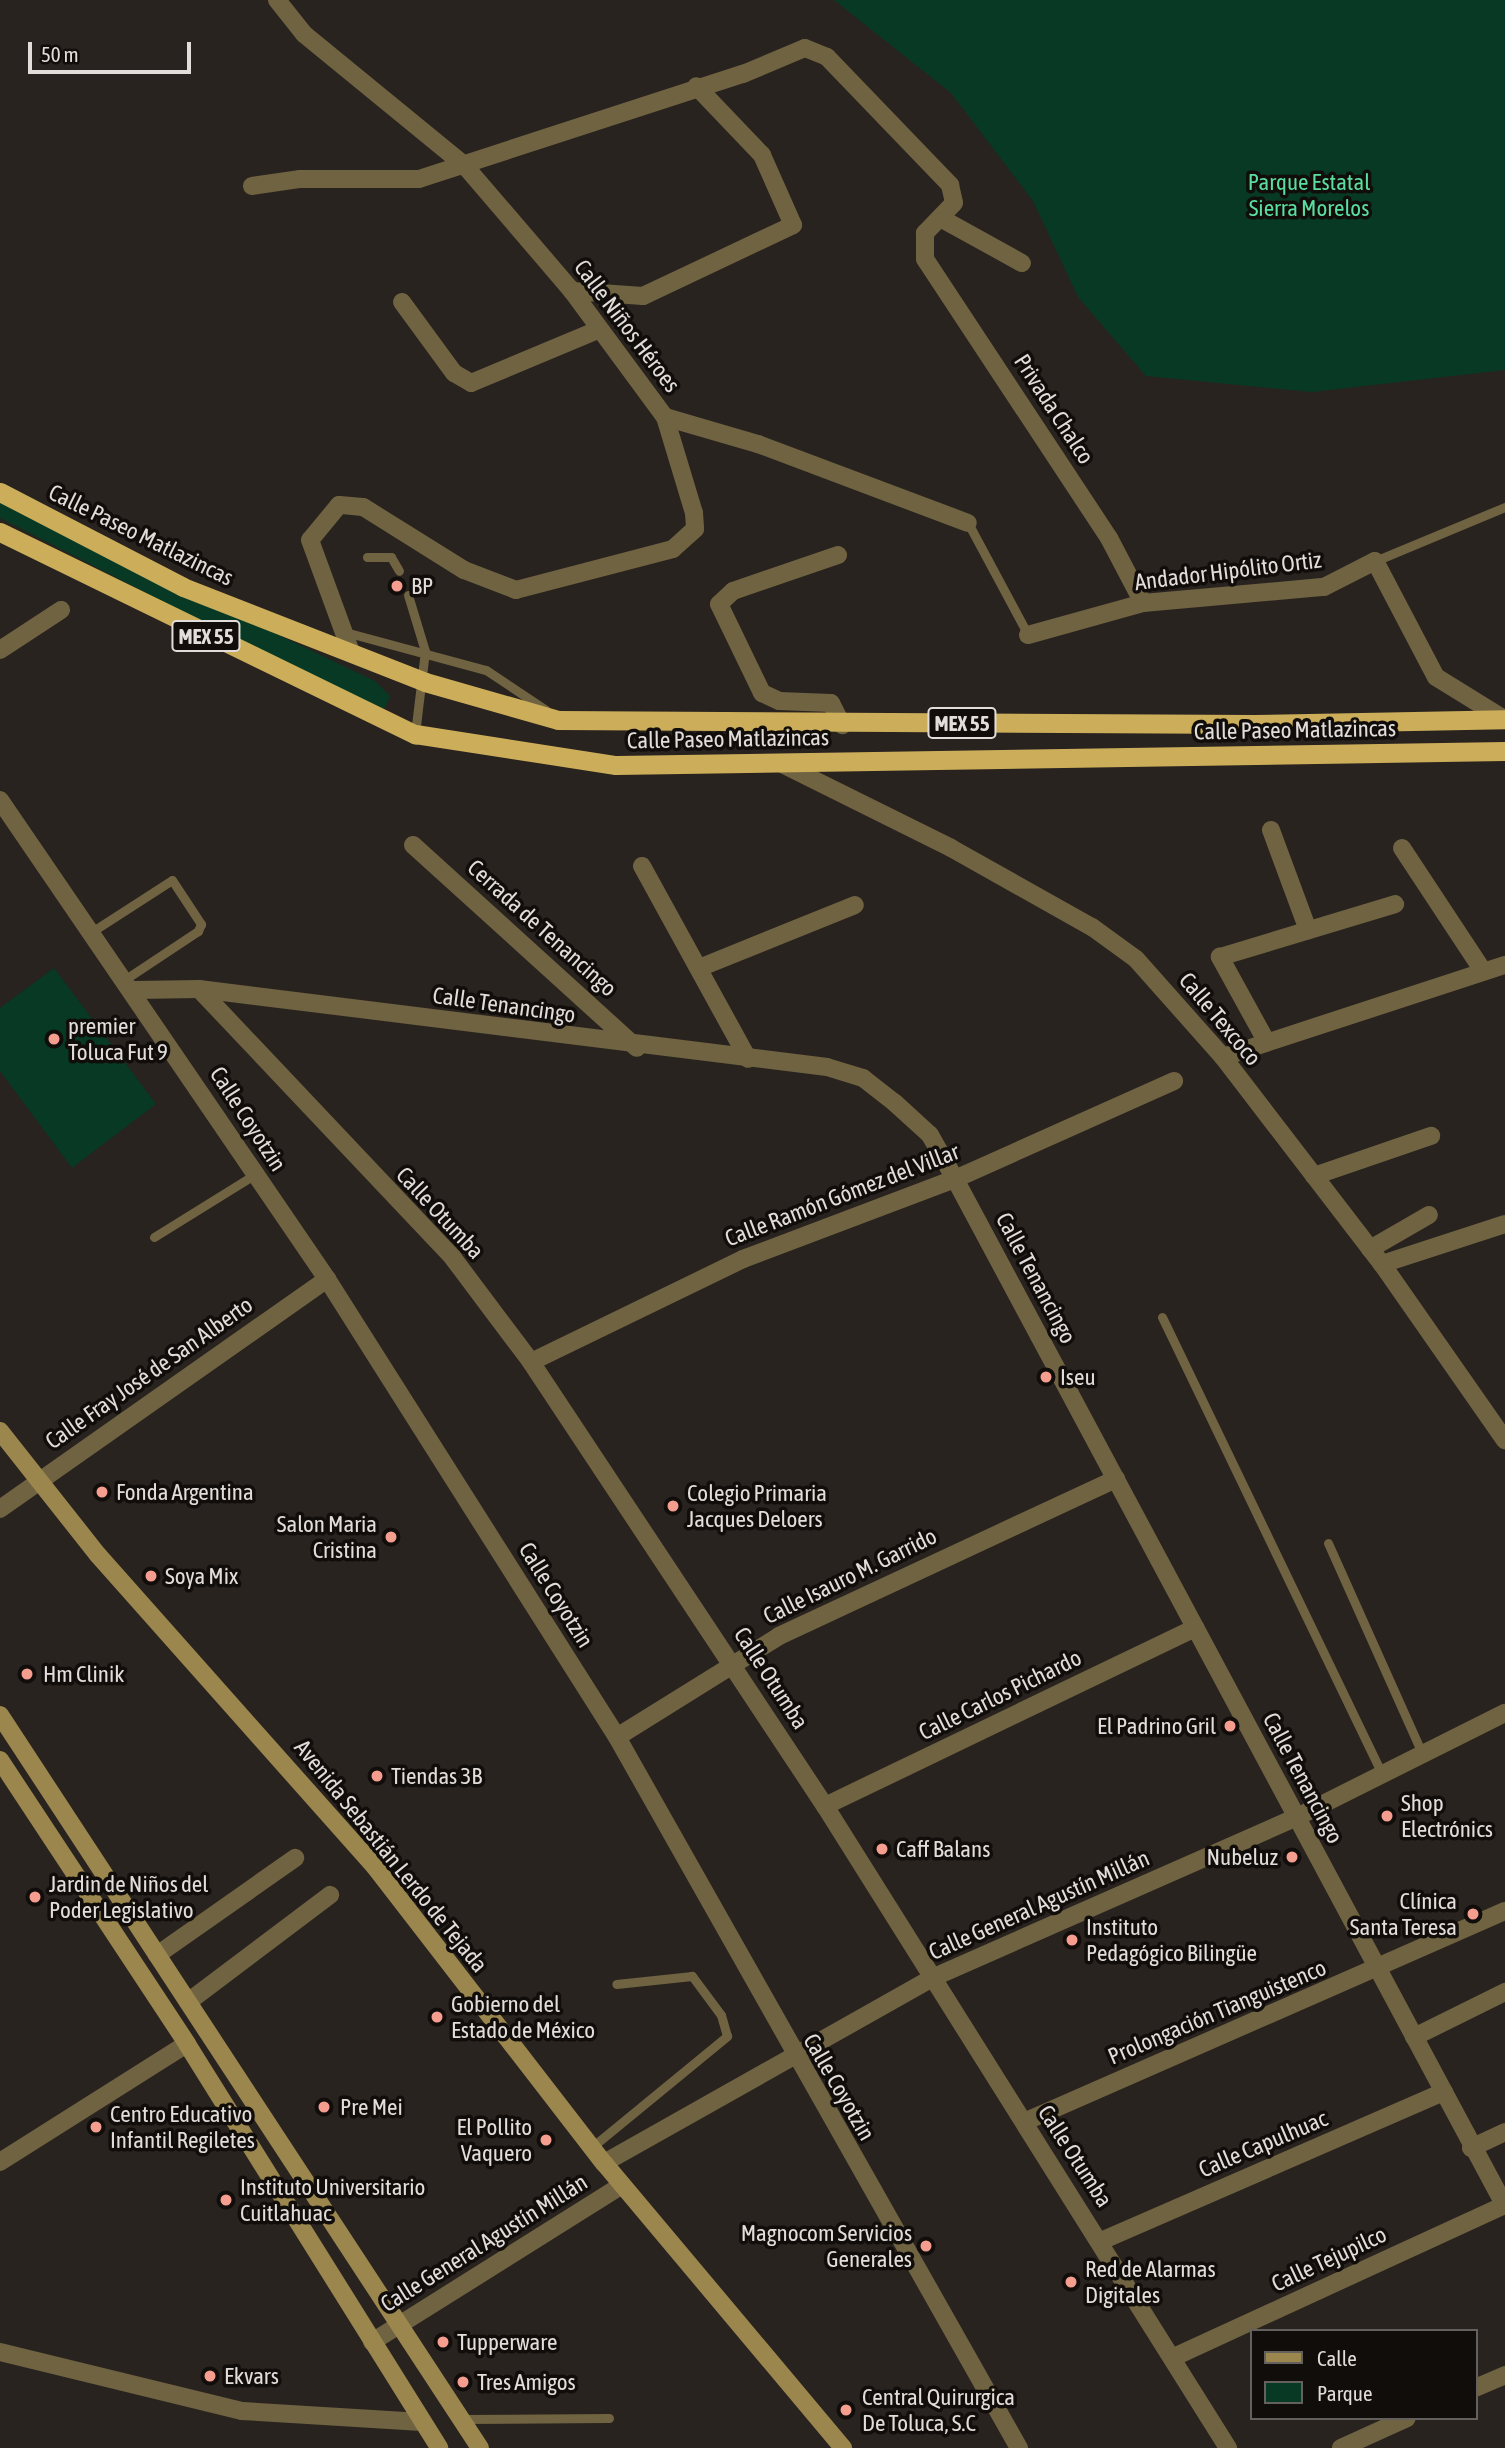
<!DOCTYPE html>
<meta charset="utf-8">
<style>
body{margin:0}
#map{position:relative;width:1505px;height:2448px;overflow:hidden;background:#29231f;font-family:"Asap Condensed",sans-serif}
div>[style]{position:absolute}
[style*='--x']{left:calc(var(--x)*1px);top:calc(var(--y)*1px);width:calc(var(--w)*1px);rotate:calc(var(--a)*1deg)}
.green>*{inset:0;background:#073924}
.service>*{height:9px;margin:-4.5px;padding:0 4.5px;transform-origin:4.5px;border-radius:4.5px;background:#706341}
.minor>*{height:18px;margin:-9px;padding:0 9px;transform-origin:9px;border-radius:9px;background:#706341}
.secondary>*{height:18px;margin:-9px;padding:0 9px;transform-origin:9px;border-radius:9px;background:#9b864d}
.trunk>*{height:19px;margin:-9.5px;padding:0 9.5px;transform-origin:9.5px;border-radius:9.5px;background:#ccae5a}
.dots>*{width:19px;height:19px;translate:-50% -50%;box-sizing:border-box;border:4px solid #100d0b;border-radius:50%}
span{translate:-50% -50%;white-space:nowrap;text-align:center;line-height:1.15;-webkit-text-stroke:7px #100d0b;paint-order:stroke}
.shield-label span{padding:2px 5px;background:#100d0b;border:2px solid;border-radius:5px;-webkit-text-stroke-width:0}
.shield-label{font-size:21px;color:#e2ddda;font-weight:700}
.park-label{font-size:23px;color:#5adea0}
.street-label{font-size:23px;color:#e2ddda}
.poi-label{font-size:23px;color:#e2ddda}
.left{translate:0 -50%;text-align:left}
.right{translate:-100% -50%;text-align:right}
.legend{position:absolute;left:1250px;top:2329px;width:228px;height:91px;box-sizing:border-box;background:#100d0b;border:2px solid #64605e;margin:0;padding:9px 12px;list-style:none;font-size:21px;color:#e2ddda}
.legend li{display:flex;align-items:center;gap:14px;height:35px}
.legend b{width:35px;border:2px solid #64605e}
.scale{position:absolute;left:28px;top:42px;width:163px;height:32px;box-sizing:border-box;border:4px solid #e2ddda;border-top:0;padding-left:9px;font-size:21px;line-height:24px;white-space:nowrap;color:#e2ddda;-webkit-text-stroke:5px #100d0b;paint-order:stroke}
</style>
<div id="map">
<div class="green">
<i style="clip-path:polygon(834px 0,1505px 0,1505px 370px,1312px 392px,1146px 376px,1078px 297px,1033px 201px,951px 93px)"></i>
<i style="clip-path:polygon(0 502px,375px 681px,390px 696px,386px 706px,379px 712px,0 518px)"></i>
<i style="clip-path:polygon(54px 968px,156px 1104px,72px 1168px,0 1071px,0 1008px)"></i>
</div>
<div class="service">
<i style="--x:968;--y:523;--w:127;--a:61.8"></i>
<i style="--x:367;--y:557;--w:24;--a:0"></i>
<i style="--x:391;--y:557;--w:16;--a:60"></i>
<i style="--x:1375;--y:561;--w:141;--a:-22.6"></i>
<i style="--x:408;--y:595;--w:59;--a:73.1"></i>
<i style="--x:425;--y:651;--w:84;--a:96.9"></i>
<i style="--x:345;--y:632;--w:146;--a:15.1"></i>
<i style="--x:486;--y:670;--w:72;--a:33.7"></i>
<i style="--x:93;--y:931;--w:94;--a:-32.8"></i>
<i style="--x:172;--y:880;--w:53;--a:56.6"></i>
<i style="--x:201;--y:924;--w:8;--a:113"></i>
<i style="--x:198;--y:931;--w:85;--a:146.5"></i>
<i style="--x:154;--y:1237;--w:118;--a:-31.8"></i>
<i style="--x:1162;--y:1317;--w:509;--a:64.29"></i>
<i style="--x:1328;--y:1543;--w:232;--a:65.9"></i>
<i style="--x:592;--y:2147;--w:175;--a:-39.4"></i>
<i style="--x:727;--y:2036;--w:22;--a:-106"></i>
<i style="--x:721;--y:2015;--w:49;--a:-126.6"></i>
<i style="--x:692;--y:1976;--w:76;--a:174"></i>
<i style="--x:461;--y:2419;--w:148;--a:-0.4"></i>
</div>
<div class="minor">
<i style="--x:277;--y:0;--w:43;--a:51.5"></i>
<i style="--x:304;--y:34;--w:208;--a:39.3"></i>
<i style="--x:465;--y:166;--w:165;--a:49.4"></i>
<i style="--x:572;--y:291;--w:157;--a:53.6"></i>
<i style="--x:665;--y:417;--w:100;--a:73.2"></i>
<i style="--x:694;--y:513;--w:16;--a:86"></i>
<i style="--x:695;--y:529;--w:30;--a:138"></i>
<i style="--x:673;--y:549;--w:162;--a:165.4"></i>
<i style="--x:516;--y:590;--w:56;--a:-159"></i>
<i style="--x:464;--y:570;--w:119;--a:-148"></i>
<i style="--x:363;--y:507;--w:24;--a:-175"></i>
<i style="--x:339;--y:505;--w:45;--a:129.6"></i>
<i style="--x:310;--y:540;--w:119;--a:69.9"></i>
<i style="--x:252;--y:186;--w:49;--a:-8.3"></i>
<i style="--x:300;--y:179;--w:119;--a:0"></i>
<i style="--x:419;--y:179;--w:341;--a:-18"></i>
<i style="--x:743;--y:74;--w:67;--a:-22.8"></i>
<i style="--x:805;--y:48;--w:24;--a:22"></i>
<i style="--x:827;--y:57;--w:178;--a:46.1"></i>
<i style="--x:950;--y:185;--w:18;--a:77"></i>
<i style="--x:954;--y:203;--w:42;--a:134"></i>
<i style="--x:925;--y:233;--w:26;--a:90"></i>
<i style="--x:925;--y:259;--w:334;--a:56.6"></i>
<i style="--x:1109;--y:538;--w:73;--a:62.4"></i>
<i style="--x:944;--y:220;--w:89;--a:28.9"></i>
<i style="--x:572;--y:291;--w:71;--a:4"></i>
<i style="--x:643;--y:296;--w:166;--a:-25.3"></i>
<i style="--x:793;--y:225;--w:77;--a:-113.9"></i>
<i style="--x:762;--y:155;--w:95;--a:-133.7"></i>
<i style="--x:402;--y:302;--w:88;--a:53.8"></i>
<i style="--x:454;--y:373;--w:20;--a:30"></i>
<i style="--x:471;--y:383;--w:138;--a:-22.7"></i>
<i style="--x:665;--y:417;--w:97;--a:16.2"></i>
<i style="--x:758;--y:444;--w:224;--a:20.6"></i>
<i style="--x:838;--y:555;--w:111;--a:161.1"></i>
<i style="--x:733;--y:591;--w:19;--a:137"></i>
<i style="--x:719;--y:604;--w:99;--a:64.2"></i>
<i style="--x:762;--y:693;--w:19;--a:25"></i>
<i style="--x:779;--y:701;--w:52;--a:2.2"></i>
<i style="--x:831;--y:703;--w:25;--a:63"></i>
<i style="--x:1028;--y:635;--w:119;--a:-15.5"></i>
<i style="--x:1143;--y:603;--w:182;--a:-5.1"></i>
<i style="--x:1324;--y:587;--w:57;--a:-27"></i>
<i style="--x:1375;--y:561;--w:131;--a:62.3"></i>
<i style="--x:1436;--y:677;--w:80;--a:31.7"></i>
<i style="--x:0;--y:650;--w:73;--a:-33.3"></i>
<i style="--x:780;--y:763;--w:191;--a:26.4"></i>
<i style="--x:951;--y:848;--w:162;--a:29.3"></i>
<i style="--x:1092;--y:927;--w:54;--a:36"></i>
<i style="--x:1136;--y:959;--w:131;--a:48.4"></i>
<i style="--x:1223;--y:1057;--w:261;--a:52.5"></i>
<i style="--x:1382;--y:1264;--w:215;--a:55.1"></i>
<i style="--x:0;--y:800;--w:580;--a:55.68"></i>
<i style="--x:327;--y:1279;--w:542;--a:57.66"></i>
<i style="--x:617;--y:1737;--w:817;--a:60.52"></i>
<i style="--x:1271;--y:830;--w:107;--a:69.7"></i>
<i style="--x:413;--y:845;--w:302;--a:42.2"></i>
<i style="--x:1402;--y:848;--w:147;--a:56.6"></i>
<i style="--x:642;--y:866;--w:220;--a:61.2"></i>
<i style="--x:699;--y:968;--w:168;--a:-22"></i>
<i style="--x:199;--y:989;--w:370;--a:46.6"></i>
<i style="--x:453;--y:1258;--w:130;--a:53.1"></i>
<i style="--x:531;--y:1362;--w:533;--a:56.49"></i>
<i style="--x:825;--y:1806;--w:758;--a:57.88"></i>
<i style="--x:135;--y:990;--w:64;--a:-0.9"></i>
<i style="--x:199;--y:989;--w:633;--a:7.08"></i>
<i style="--x:827;--y:1067;--w:38;--a:17"></i>
<i style="--x:863;--y:1078;--w:41;--a:38"></i>
<i style="--x:895;--y:1103;--w:47;--a:42.4"></i>
<i style="--x:930;--y:1135;--w:51;--a:60.4"></i>
<i style="--x:955;--y:1179;--w:1165;--a:61.83"></i>
<i style="--x:1265;--y:1039;--w:94;--a:-118.8"></i>
<i style="--x:1220;--y:957;--w:183;--a:-16.8"></i>
<i style="--x:1223;--y:1057;--w:297;--a:-18.1"></i>
<i style="--x:1314;--y:1176;--w:124;--a:-18.9"></i>
<i style="--x:1370;--y:1249;--w:68;--a:-30"></i>
<i style="--x:1382;--y:1264;--w:129;--a:-18"></i>
<i style="--x:531;--y:1362;--w:236;--a:-25.9"></i>
<i style="--x:743;--y:1259;--w:227;--a:-20.7"></i>
<i style="--x:955;--y:1179;--w:240;--a:-24.1"></i>
<i style="--x:0;--y:1509;--w:400;--a:-35.1"></i>
<i style="--x:617;--y:1737;--w:191;--a:-31.9"></i>
<i style="--x:779;--y:1636;--w:372;--a:-25"></i>
<i style="--x:825;--y:1806;--w:411;--a:-25.7"></i>
<i style="--x:157;--y:1955;--w:169;--a:-35.1"></i>
<i style="--x:188;--y:2002;--w:178;--a:-37"></i>
<i style="--x:1414;--y:2037;--w:102;--a:-26.3"></i>
<i style="--x:1024;--y:2122;--w:525;--a:-23.69"></i>
<i style="--x:1471;--y:2148;--w:38;--a:-25"></i>
<i style="--x:0;--y:2162;--w:221;--a:-32.3"></i>
<i style="--x:604;--y:2163;--w:377;--a:-29.4"></i>
<i style="--x:932;--y:1978;--w:399;--a:-23.8"></i>
<i style="--x:1297;--y:1817;--w:233;--a:-26.6"></i>
<i style="--x:1101;--y:2241;--w:374;--a:-23.5"></i>
<i style="--x:372;--y:2342;--w:295;--a:-32.1"></i>
<i style="--x:0;--y:2352;--w:249;--a:13.7"></i>
<i style="--x:242;--y:2411;--w:180;--a:3.5"></i>
<i style="--x:1174;--y:2357;--w:363;--a:-24.7"></i>
<i style="--x:1475;--y:2388;--w:33;--a:-23"></i>
<i style="--x:1341;--y:2448;--w:72;--a:-24.4"></i>
</div>
<div class="secondary">
<i style="--x:0;--y:1431;--w:158;--a:51.7"></i>
<i style="--x:98;--y:1555;--w:417;--a:48.4"></i>
<i style="--x:375;--y:1867;--w:374;--a:52.3"></i>
<i style="--x:604;--y:2163;--w:372;--a:50"></i>
<i style="--x:0;--y:1715;--w:876;--a:56.78"></i>
<i style="--x:0;--y:1760;--w:340;--a:56.6"></i>
<i style="--x:187;--y:2044;--w:476;--a:58"></i>
</div>
<div class="trunk">
<i style="--x:0;--y:492;--w:206;--a:27.4"></i>
<i style="--x:183;--y:587;--w:260;--a:21.4"></i>
<i style="--x:425;--y:682;--w:138;--a:15.9"></i>
<i style="--x:558;--y:720;--w:696;--a:0.33"></i>
<i style="--x:1254;--y:724;--w:251;--a:-1.1"></i>
<i style="--x:0;--y:532;--w:462;--a:26"></i>
<i style="--x:415;--y:734;--w:203;--a:8.8"></i>
<i style="--x:616;--y:765;--w:889;--a:-0.9"></i>
</div>
<div class="dots">
<i style="left:397px;top:586px;background:#f59d8e"></i>
<i style="left:54px;top:1039px;background:#f59d8e"></i>
<i style="left:1046px;top:1377px;background:#f59d8e"></i>
<i style="left:102px;top:1492px;background:#f59d8e"></i>
<i style="left:673px;top:1506px;background:#f59d8e"></i>
<i style="left:391px;top:1537px;background:#f59d8e"></i>
<i style="left:151px;top:1576px;background:#f59d8e"></i>
<i style="left:27px;top:1674px;background:#f59d8e"></i>
<i style="left:1230px;top:1726px;background:#f59d8e"></i>
<i style="left:377px;top:1776px;background:#f59d8e"></i>
<i style="left:1387px;top:1816px;background:#f59d8e"></i>
<i style="left:882px;top:1849px;background:#f59d8e"></i>
<i style="left:1292px;top:1857px;background:#f59d8e"></i>
<i style="left:35px;top:1897px;background:#f59d8e"></i>
<i style="left:1473px;top:1914px;background:#f59d8e"></i>
<i style="left:1072px;top:1940px;background:#f59d8e"></i>
<i style="left:437px;top:2017px;background:#f59d8e"></i>
<i style="left:324px;top:2107px;background:#f59d8e"></i>
<i style="left:96px;top:2127px;background:#f59d8e"></i>
<i style="left:546px;top:2140px;background:#f59d8e"></i>
<i style="left:226px;top:2200px;background:#f59d8e"></i>
<i style="left:926px;top:2246px;background:#f59d8e"></i>
<i style="left:1071px;top:2282px;background:#f59d8e"></i>
<i style="left:443px;top:2342px;background:#f59d8e"></i>
<i style="left:210px;top:2376px;background:#f59d8e"></i>
<i style="left:463px;top:2382px;background:#f59d8e"></i>
<i style="left:846px;top:2410px;background:#f59d8e"></i>
</div>
<div class="shield-label">
<span style="left:206px;top:636px">MEX 55</span>
<span style="left:962px;top:723px">MEX 55</span>
</div>
<div class="park-label">
<span style="left:1309px;top:195px">Parque Estatal<br>Sierra Morelos</span>
</div>
<div class="street-label">
<span style="left:627px;top:326px;rotate:53deg">Calle Niños Héroes</span>
<span style="left:1054px;top:409px;rotate:57deg">Privada Chalco</span>
<span style="left:141px;top:535px;rotate:26deg">Calle Paseo Matlazincas</span>
<span style="left:1228px;top:571px;rotate:-7deg">Andador Hipólito Ortiz</span>
<span style="left:1295px;top:730px;rotate:-1deg">Calle Paseo Matlazincas</span>
<span style="left:728px;top:739px;rotate:-1deg">Calle Paseo Matlazincas</span>
<span style="left:542px;top:928px;rotate:42deg">Cerrada de Tenancingo</span>
<span style="left:504px;top:1005px;rotate:8deg">Calle Tenancingo</span>
<span style="left:1220px;top:1019px;rotate:50deg">Calle Texcoco</span>
<span style="left:248px;top:1119px;rotate:57deg">Calle Coyotzin</span>
<span style="left:842px;top:1195px;rotate:-21deg">Calle Ramón Gómez del Villar</span>
<span style="left:440px;top:1213px;rotate:47deg">Calle Otumba</span>
<span style="left:1036px;top:1278px;rotate:62deg">Calle Tenancingo</span>
<span style="left:149px;top:1373px;rotate:-35deg">Calle Fray José de San Alberto</span>
<span style="left:850px;top:1576px;rotate:-26deg">Calle Isauro M. Garrido</span>
<span style="left:556px;top:1595px;rotate:58deg">Calle Coyotzin</span>
<span style="left:771px;top:1678px;rotate:57deg">Calle Otumba</span>
<span style="left:1000px;top:1695px;rotate:-26deg">Calle Carlos Pichardo</span>
<span style="left:1303px;top:1778px;rotate:62deg">Calle Tenancingo</span>
<span style="left:391px;top:1856px;rotate:51deg">Avenida Sebastián Lerdo de Tejada</span>
<span style="left:1039px;top:1905px;rotate:-24deg">Calle General Agustín Millán</span>
<span style="left:1217px;top:2012px;rotate:-23deg">Prolongación Tianguistenco</span>
<span style="left:839px;top:2087px;rotate:60deg">Calle Coyotzin</span>
<span style="left:1263px;top:2144px;rotate:-23deg">Calle Capulhuac</span>
<span style="left:1075px;top:2156px;rotate:57deg">Calle Otumba</span>
<span style="left:484px;top:2243px;rotate:-32deg">Calle General Agustín Millán</span>
<span style="left:1329px;top:2259px;rotate:-25deg">Calle Tejupilco</span>
</div>
<div class="poi-label">
<span class="left" style="left:411px;top:586px">BP</span>
<span class="left" style="left:68px;top:1039px">premier<br>Toluca Fut 9</span>
<span class="left" style="left:1060px;top:1377px">Iseu</span>
<span class="left" style="left:116px;top:1492px">Fonda Argentina</span>
<span class="left" style="left:687px;top:1506px">Colegio Primaria<br>Jacques Deloers</span>
<span class="right" style="left:377px;top:1537px">Salon Maria<br>Cristina</span>
<span class="left" style="left:165px;top:1576px">Soya Mix</span>
<span class="left" style="left:43px;top:1674px">Hm Clinik</span>
<span class="right" style="left:1216px;top:1726px">El Padrino Gril</span>
<span class="left" style="left:391px;top:1776px">Tiendas 3B</span>
<span class="left" style="left:1401px;top:1816px">Shop<br>Electrónics</span>
<span class="left" style="left:896px;top:1849px">Caff Balans</span>
<span class="right" style="left:1278px;top:1857px">Nubeluz</span>
<span class="left" style="left:49px;top:1897px">Jardin de Niños del<br>Poder Legislativo</span>
<span class="right" style="left:1457px;top:1914px">Clínica<br>Santa Teresa</span>
<span class="left" style="left:1086px;top:1940px">Instituto<br>Pedagógico Bilingüe</span>
<span class="left" style="left:451px;top:2017px">Gobierno del<br>Estado de México</span>
<span class="left" style="left:340px;top:2107px">Pre Mei</span>
<span class="left" style="left:110px;top:2127px">Centro Educativo<br>Infantil Regiletes</span>
<span class="right" style="left:532px;top:2140px">El Pollito<br>Vaquero</span>
<span class="left" style="left:240px;top:2200px">Instituto Universitario<br>Cuitlahuac</span>
<span class="right" style="left:912px;top:2246px">Magnocom Servicios<br>Generales</span>
<span class="left" style="left:1085px;top:2282px">Red de Alarmas<br>Digitales</span>
<span class="left" style="left:457px;top:2342px">Tupperware</span>
<span class="left" style="left:224px;top:2376px">Ekvars</span>
<span class="left" style="left:477px;top:2382px">Tres Amigos</span>
<span class="left" style="left:862px;top:2410px">Central Quirurgica<br>De Toluca, S.C</span>
</div>
<ul class="legend">
<li><b style="height:9px;background:#9b864d"></b>Calle</li>
<li><b style="height:19px;background:#073924"></b>Parque</li>
</ul>
<div class="scale">50 m</div>
</div>
